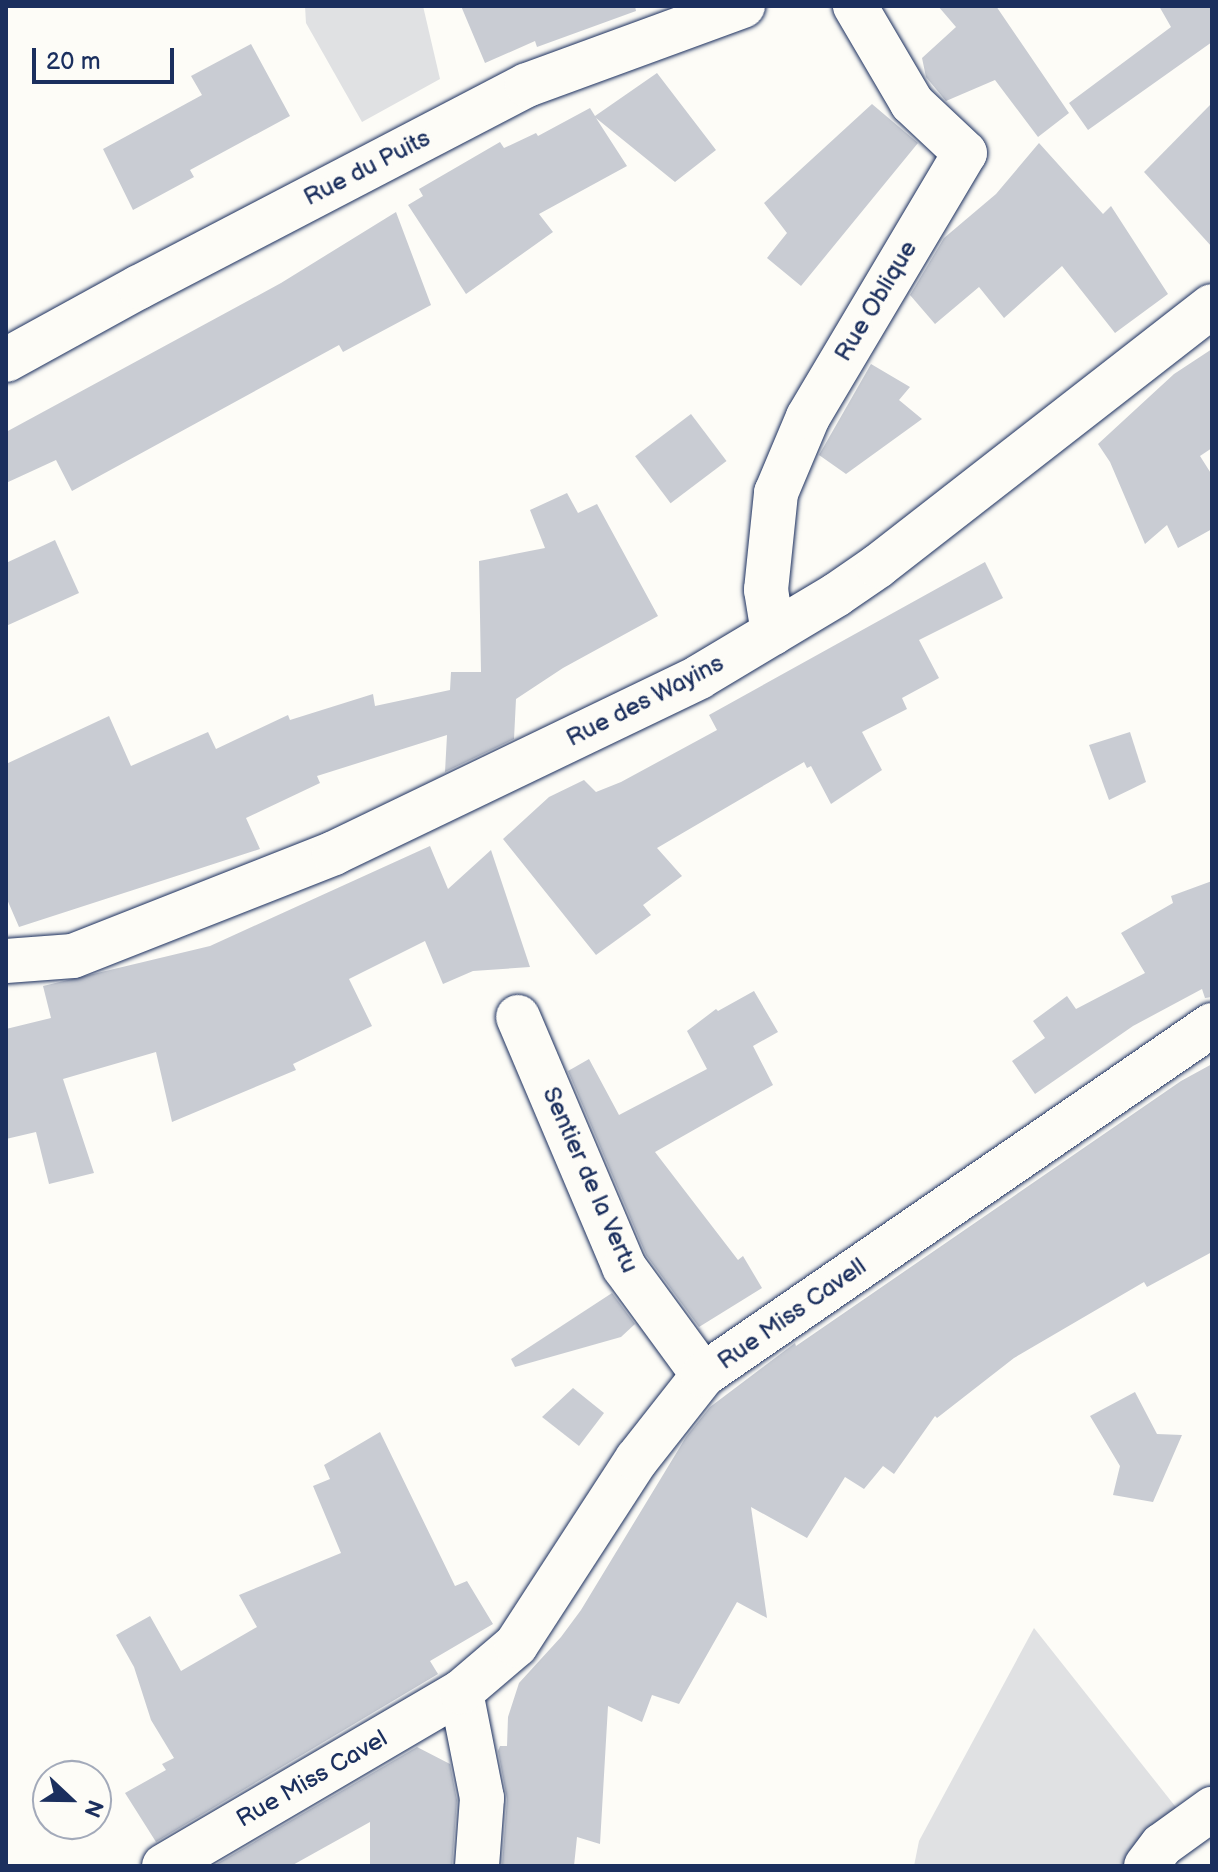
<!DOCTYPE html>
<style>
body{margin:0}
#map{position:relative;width:1218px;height:1872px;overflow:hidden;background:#fdfcf7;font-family:"Balsamiq Sans",sans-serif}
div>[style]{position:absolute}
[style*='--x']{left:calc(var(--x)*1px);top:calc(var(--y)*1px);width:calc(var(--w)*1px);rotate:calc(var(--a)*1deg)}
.green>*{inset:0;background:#e0e1e3}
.building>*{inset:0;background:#c9ccd3;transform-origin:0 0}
.roads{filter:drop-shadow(0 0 2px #1b2f5e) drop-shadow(0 0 2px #1b2f5e)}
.street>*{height:44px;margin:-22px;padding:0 22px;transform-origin:22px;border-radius:22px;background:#fdfcf7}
span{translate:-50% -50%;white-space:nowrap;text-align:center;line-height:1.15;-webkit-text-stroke:8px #fdfcf7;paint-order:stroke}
.street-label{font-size:24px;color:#1b2f5e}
.frame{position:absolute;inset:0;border:8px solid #1b2f5e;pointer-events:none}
.north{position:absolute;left:32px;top:1760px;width:80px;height:80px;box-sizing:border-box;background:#fdfcf7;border:2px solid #a3aaba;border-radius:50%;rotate:112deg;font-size:22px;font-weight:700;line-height:32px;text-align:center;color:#1b2f5e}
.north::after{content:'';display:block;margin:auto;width:28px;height:36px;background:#1b2f5e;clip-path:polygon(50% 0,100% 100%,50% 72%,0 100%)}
.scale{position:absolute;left:32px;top:48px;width:142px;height:36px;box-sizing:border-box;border:4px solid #1b2f5e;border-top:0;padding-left:10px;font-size:24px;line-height:28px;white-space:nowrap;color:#1b2f5e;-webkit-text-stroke:6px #fdfcf7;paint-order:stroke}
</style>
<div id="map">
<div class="green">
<i style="clip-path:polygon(305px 6px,423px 6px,440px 79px,362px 122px,306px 23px)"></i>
<i style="clip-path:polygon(1034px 1628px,1190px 1825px,1161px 1866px,914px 1866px,919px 1841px)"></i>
</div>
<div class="building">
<i style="clip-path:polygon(461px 6px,635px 6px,636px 11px,537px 47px,535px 41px,485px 63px)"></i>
<i style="clip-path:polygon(938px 6px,996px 6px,1069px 113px,1038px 137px,995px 80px,946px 101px,926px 77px,922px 58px,956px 27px)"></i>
<i style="clip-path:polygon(1159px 6px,1212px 6px,1212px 42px,1088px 130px,1069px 103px,1171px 27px)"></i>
<i style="clip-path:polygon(251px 44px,290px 116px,190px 170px,194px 177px,133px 210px,103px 149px,202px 95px,191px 76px)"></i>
<i style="clip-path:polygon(657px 73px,716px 150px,675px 182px,596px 118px,627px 166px,539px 214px,553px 232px,466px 294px,408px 205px,423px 196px,419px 189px,500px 142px,504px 148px,536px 133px,538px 136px,590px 108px,595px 116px)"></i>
<i style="clip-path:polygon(1212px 103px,1212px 247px,1144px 172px)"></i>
<i style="clip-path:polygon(872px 104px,918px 143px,801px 286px,767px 258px,787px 233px,764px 203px)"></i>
<i style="clip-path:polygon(1039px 143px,1103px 214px,1111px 206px,1168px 294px,1115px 333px,1062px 266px,1004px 318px,979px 287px,935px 324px,910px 295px,944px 238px,996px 194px)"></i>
<i style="clip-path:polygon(396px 212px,431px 305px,343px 352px,339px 345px,72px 491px,56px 460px,6px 483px,6px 432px,281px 283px)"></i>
<i style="clip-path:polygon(1212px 349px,1212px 448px,1200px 456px,1212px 475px,1212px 529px,1178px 548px,1167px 525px,1145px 544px,1110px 462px,1098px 444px,1174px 374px)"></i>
<i style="clip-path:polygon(871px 364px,910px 387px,899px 400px,922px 419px,846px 474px,819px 455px)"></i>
<i style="left:691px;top:414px;width:59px;height:70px;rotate:53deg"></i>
<i style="clip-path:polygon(567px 493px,578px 513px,597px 504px,658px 616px,563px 668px,516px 699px,514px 739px,445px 772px,447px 735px,317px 776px,320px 783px,246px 818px,260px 849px,19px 927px,6px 897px,6px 764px,109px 716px,131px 766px,208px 732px,216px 749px,288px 715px,290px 720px,373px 694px,375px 706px,450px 690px,451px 672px,481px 672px,479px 561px,545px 548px,530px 510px)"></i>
<i style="clip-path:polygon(55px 540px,79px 593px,6px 626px,6px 563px)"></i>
<i style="clip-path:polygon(985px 562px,1003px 598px,919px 640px,939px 678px,902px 698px,907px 709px,862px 732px,882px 770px,831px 804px,811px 766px,807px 768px,804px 762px,657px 848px,682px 876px,643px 905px,651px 915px,596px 955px,503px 839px,549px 797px,584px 780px,596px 792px,621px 782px,717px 730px,709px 715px)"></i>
<i style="clip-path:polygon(1130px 732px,1146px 782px,1109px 800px,1089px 745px)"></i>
<i style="clip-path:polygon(430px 846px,448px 889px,491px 850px,530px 967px,473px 971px,443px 984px,425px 941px,349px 979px,372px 1026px,293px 1064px,296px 1070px,172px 1122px,156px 1052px,63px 1079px,94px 1173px,49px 1184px,36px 1132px,6px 1139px,6px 1029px,51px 1018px,43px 986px,210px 946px)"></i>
<i style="clip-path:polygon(1212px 881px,1212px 997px,1205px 998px,1202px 989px,1133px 1026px,1035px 1094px,1012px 1061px,1045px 1038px,1033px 1021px,1067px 996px,1076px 1009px,1145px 973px,1121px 933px,1173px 903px,1171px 896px)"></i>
<i style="clip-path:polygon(754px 991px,778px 1032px,753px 1046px,773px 1085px,655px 1152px,738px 1260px,743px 1256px,762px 1288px,699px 1327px,646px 1255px,568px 1071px,589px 1059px,619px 1115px,707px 1069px,687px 1031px,716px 1009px,718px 1011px)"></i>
<i style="clip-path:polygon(1212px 1064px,1212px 1252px,1147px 1287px,1144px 1282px,1014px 1358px,937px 1418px,935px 1416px,894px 1474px,883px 1466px,864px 1489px,845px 1477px,807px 1538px,751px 1507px,767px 1618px,737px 1602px,679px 1704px,652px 1695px,642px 1722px,608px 1706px,600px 1844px,577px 1837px,574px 1866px,502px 1866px,507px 1799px,498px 1751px,500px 1746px,507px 1746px,508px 1717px,519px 1683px,561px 1637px,581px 1610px,686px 1437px,710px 1407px,795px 1343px,796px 1346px,1181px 1081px)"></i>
<i style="clip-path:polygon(612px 1293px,635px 1324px,621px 1337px,515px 1367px,511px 1359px)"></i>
<i style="clip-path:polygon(573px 1388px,604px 1413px,579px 1446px,542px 1417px)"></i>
<i style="clip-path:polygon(1135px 1392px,1157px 1434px,1182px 1435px,1153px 1502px,1113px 1495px,1120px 1466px,1090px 1416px)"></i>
<i style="clip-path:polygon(380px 1432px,455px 1586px,467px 1581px,493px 1624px,430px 1661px,438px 1674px,156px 1842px,125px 1793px,166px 1770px,162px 1764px,174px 1758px,151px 1720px,134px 1667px,116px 1635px,150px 1616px,181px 1671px,257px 1627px,239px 1595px,341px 1553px,313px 1486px,330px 1479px,324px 1465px)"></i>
<i style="clip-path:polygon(417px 1747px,450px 1764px,457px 1800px,452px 1866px,370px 1866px,370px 1822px,291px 1866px,213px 1866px)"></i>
</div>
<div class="roads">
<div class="street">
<i style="--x:6;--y:360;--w:152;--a:-28.8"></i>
<i style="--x:139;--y:287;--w:437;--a:-27.5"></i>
<i style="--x:527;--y:85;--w:230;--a:-20.1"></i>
<i style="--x:773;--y:633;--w:44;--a:-99.2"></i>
<i style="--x:766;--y:590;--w:98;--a:-84.1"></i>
<i style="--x:776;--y:493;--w:82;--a:-67.2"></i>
<i style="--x:808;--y:417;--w:307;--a:-59.3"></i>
<i style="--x:965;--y:153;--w:73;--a:-136.7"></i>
<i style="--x:912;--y:103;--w:113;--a:-120.4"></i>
<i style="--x:6;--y:961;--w:67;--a:-4.3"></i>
<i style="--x:73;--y:956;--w:281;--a:-21.5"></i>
<i style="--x:334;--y:853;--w:405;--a:-25.7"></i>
<i style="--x:699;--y:677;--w:160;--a:-30.9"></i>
<i style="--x:836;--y:595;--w:51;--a:-34.6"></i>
<i style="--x:878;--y:566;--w:423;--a:-37.9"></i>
<i style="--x:518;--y:1017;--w:272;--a:67"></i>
<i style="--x:624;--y:1267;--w:134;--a:53.8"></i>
<i style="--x:461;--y:1692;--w:108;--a:78.8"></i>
<i style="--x:482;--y:1798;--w:68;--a:94.2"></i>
<i style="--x:164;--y:1866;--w:344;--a:-30.4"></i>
<i style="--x:461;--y:1692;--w:72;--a:-40.5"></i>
<i style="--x:516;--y:1645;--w:222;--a:-57"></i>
<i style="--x:637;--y:1459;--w:107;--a:-51.8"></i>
<i style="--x:703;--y:1375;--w:618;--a:-34.51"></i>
<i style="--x:1146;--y:1866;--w:26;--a:-53"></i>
<i style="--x:1162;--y:1845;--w:62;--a:-35.8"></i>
</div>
</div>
<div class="street-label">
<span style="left:367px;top:168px;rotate:-27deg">Rue du Puits</span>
<span style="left:876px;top:301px;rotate:-59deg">Rue Oblique</span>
<span style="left:645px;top:701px;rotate:-27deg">Rue des Wayins</span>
<span style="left:590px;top:1180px;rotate:66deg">Sentier de la Vertu</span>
<span style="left:792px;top:1314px;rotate:-35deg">Rue Miss Cavell</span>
<span style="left:312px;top:1779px;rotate:-30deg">Rue Miss Cavel</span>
</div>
<div class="frame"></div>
<div class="north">N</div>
<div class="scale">20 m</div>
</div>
